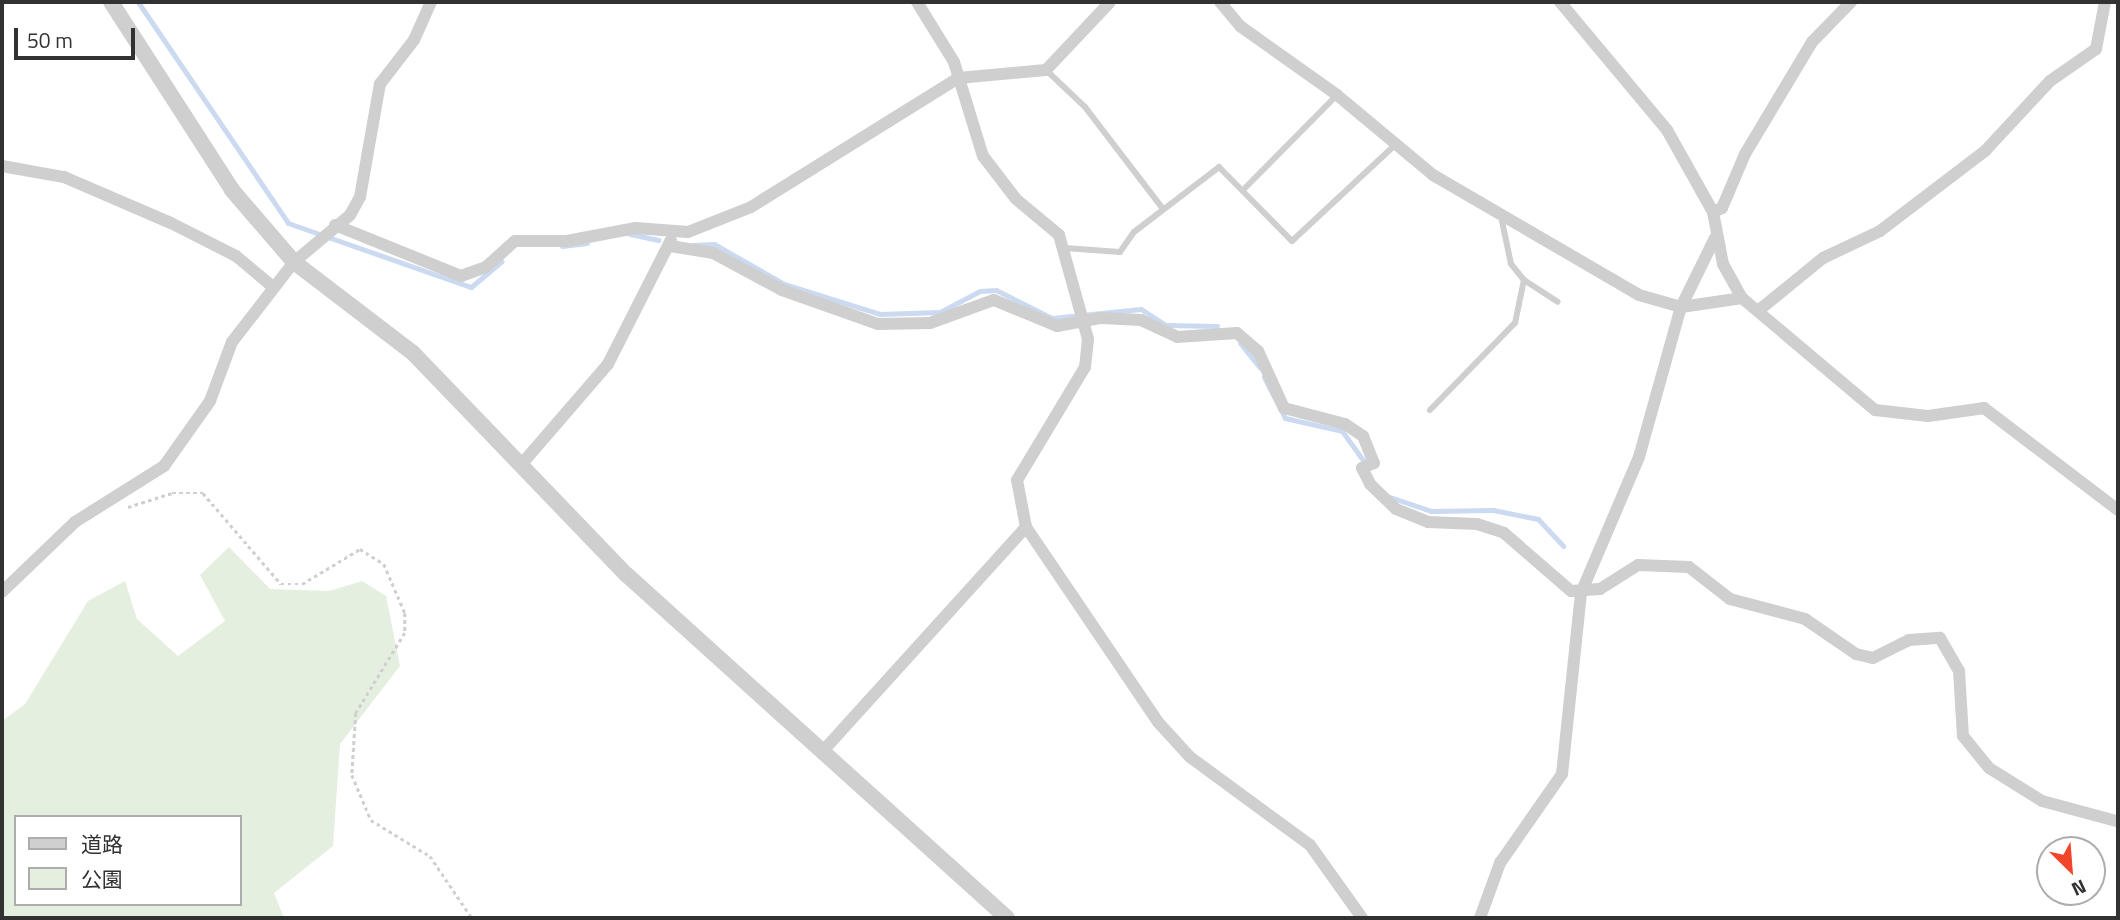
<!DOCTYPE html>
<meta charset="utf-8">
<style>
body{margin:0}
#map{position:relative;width:2120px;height:920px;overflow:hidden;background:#fff;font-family:"Titillium Web","Noto Sans JP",sans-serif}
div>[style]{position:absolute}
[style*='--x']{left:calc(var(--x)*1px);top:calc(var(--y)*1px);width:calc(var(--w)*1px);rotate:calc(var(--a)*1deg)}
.green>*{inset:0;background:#e5efe0}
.stream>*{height:5px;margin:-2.5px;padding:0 2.5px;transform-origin:2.5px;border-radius:2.5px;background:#cbdaf0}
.path>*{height:2.5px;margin-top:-1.25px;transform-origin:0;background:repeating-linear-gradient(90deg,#cfcfcf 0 3.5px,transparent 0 7px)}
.service>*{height:6px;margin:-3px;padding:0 3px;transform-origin:3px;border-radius:3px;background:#cfcfcf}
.minor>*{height:12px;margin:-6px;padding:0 6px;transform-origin:6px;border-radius:6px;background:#cfcfcf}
.tertiary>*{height:16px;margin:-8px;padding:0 8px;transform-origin:8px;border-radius:8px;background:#cfcfcf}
span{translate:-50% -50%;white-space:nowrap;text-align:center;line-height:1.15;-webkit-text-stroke:7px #fff;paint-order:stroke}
.frame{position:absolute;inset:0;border:4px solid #323232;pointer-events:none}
.legend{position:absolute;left:14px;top:815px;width:228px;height:91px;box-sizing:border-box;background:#fff;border:2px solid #adadad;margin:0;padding:9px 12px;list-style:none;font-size:21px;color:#323232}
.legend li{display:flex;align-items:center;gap:14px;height:35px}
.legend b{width:35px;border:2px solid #adadad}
.north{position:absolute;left:2036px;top:836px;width:70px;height:70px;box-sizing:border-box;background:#fff;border:2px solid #adadad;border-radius:50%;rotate:155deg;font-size:19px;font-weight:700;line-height:28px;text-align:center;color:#323232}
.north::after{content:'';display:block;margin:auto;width:24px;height:32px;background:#f2462b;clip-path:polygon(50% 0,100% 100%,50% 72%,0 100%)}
.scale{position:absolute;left:14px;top:28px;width:121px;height:32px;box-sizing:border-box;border:4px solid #323232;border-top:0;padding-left:9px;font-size:21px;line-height:24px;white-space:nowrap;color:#323232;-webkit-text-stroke:5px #fff;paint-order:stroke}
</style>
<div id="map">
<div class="green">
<i style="clip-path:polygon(evenodd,229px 547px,270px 589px,329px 591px,362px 581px,386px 596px,400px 666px,340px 744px,333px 846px,274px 893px,284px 918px,2px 918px,2px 721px,25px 704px,88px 601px,125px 581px,137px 619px,178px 656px,225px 621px,200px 575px,229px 547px,16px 817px,240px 817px,240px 904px,16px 904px,16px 817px)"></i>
</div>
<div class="stream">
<i style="--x:138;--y:2;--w:267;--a:55.8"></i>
<i style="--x:288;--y:223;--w:194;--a:19.3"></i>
<i style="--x:471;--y:287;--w:40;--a:-40"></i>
<i style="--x:630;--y:234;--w:29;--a:12"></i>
<i style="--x:693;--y:245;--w:21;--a:-3"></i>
<i style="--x:714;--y:244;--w:81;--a:29.7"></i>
<i style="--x:784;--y:284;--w:101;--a:17.4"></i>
<i style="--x:880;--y:314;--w:60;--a:-1.9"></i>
<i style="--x:940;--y:312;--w:45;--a:-27.7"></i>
<i style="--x:980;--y:291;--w:16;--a:-4"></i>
<i style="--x:996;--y:290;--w:63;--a:26.6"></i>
<i style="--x:1052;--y:318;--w:89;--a:-5.8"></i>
<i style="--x:1141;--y:309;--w:30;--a:33"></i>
<i style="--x:1166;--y:325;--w:51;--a:1.1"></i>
<i style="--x:562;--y:246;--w:25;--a:-7"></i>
<i style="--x:1240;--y:343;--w:32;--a:51"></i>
<i style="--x:1264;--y:377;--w:46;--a:62.9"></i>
<i style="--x:1285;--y:418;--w:58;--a:12.8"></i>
<i style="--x:1342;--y:431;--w:44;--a:54.2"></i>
<i style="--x:1390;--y:497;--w:43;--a:18.9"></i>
<i style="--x:1431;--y:511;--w:62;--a:-0.9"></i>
<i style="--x:1493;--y:510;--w:46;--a:11.3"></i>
<i style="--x:1538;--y:519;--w:37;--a:47"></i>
</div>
<div class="path">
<i style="--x:128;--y:507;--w:46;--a:-17.7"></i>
<i style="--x:172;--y:493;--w:31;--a:0"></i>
<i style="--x:203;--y:493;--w:120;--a:49.4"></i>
<i style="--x:281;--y:584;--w:21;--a:0"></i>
<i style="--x:302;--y:584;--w:68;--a:-31.1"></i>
<i style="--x:360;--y:549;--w:28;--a:32"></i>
<i style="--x:384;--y:564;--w:53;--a:66.8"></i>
<i style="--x:405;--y:613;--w:20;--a:90"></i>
<i style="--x:405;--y:633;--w:94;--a:121.5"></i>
<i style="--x:356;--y:713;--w:62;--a:93.7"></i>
<i style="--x:352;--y:775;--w:49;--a:67.1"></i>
<i style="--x:371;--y:820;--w:69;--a:31.4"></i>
<i style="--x:430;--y:856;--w:75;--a:55.9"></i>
</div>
<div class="service">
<i style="--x:1046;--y:70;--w:54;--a:43.5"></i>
<i style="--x:1085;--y:107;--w:128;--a:52.6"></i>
<i style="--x:1245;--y:188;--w:131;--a:-45.3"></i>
<i style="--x:1065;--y:248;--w:55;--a:4.2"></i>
<i style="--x:1120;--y:252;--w:24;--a:-55"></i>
<i style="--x:1134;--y:232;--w:107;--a:-37.4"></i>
<i style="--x:1219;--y:167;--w:104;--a:45.4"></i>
<i style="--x:1292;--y:241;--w:139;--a:-43"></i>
<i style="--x:1524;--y:280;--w:40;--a:32.9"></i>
<i style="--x:1430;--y:410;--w:122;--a:-45.7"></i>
<i style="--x:1515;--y:323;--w:44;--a:-78.2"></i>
<i style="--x:1524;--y:280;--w:21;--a:-129"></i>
<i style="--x:1511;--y:264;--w:49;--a:-101.8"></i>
</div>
<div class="minor">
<i style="--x:917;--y:2;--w:70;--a:58.3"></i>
<i style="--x:954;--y:62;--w:98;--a:72.9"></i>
<i style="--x:983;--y:156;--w:54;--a:52.5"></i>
<i style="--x:1016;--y:199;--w:56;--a:39.9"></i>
<i style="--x:1059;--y:235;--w:108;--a:74.4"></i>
<i style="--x:1088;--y:339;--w:28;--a:96"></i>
<i style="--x:1085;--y:367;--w:132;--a:121"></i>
<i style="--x:1017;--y:480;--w:48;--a:79.2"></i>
<i style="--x:1026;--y:527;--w:235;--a:55.9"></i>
<i style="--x:1158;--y:722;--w:47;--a:47.6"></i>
<i style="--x:1190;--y:757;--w:149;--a:36.3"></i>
<i style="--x:1310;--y:845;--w:90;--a:54.5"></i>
<i style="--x:1220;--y:2;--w:31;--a:50"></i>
<i style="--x:1240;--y:26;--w:119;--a:35.4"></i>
<i style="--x:1337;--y:95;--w:125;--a:39.8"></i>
<i style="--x:1433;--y:175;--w:238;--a:30.2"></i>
<i style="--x:1639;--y:295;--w:44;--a:15.9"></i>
<i style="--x:1681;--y:307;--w:62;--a:-8.4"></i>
<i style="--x:1560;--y:2;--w:167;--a:50.1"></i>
<i style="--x:1667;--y:130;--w:94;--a:60.7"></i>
<i style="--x:1713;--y:212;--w:53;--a:79.1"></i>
<i style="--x:1723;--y:264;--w:39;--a:61"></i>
<i style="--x:1742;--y:298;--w:174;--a:40.1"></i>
<i style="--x:1875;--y:410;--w:53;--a:6.5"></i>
<i style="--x:1928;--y:416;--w:57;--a:-8.1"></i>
<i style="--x:1984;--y:408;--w:168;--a:37.3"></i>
<i style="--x:2;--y:166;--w:63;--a:10.1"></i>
<i style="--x:64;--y:177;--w:116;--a:23.3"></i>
<i style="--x:171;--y:223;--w:73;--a:26.9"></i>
<i style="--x:236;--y:256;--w:48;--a:40"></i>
<i style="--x:1713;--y:212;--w:10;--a:-24"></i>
<i style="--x:1722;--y:208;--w:59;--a:-66.9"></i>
<i style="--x:1745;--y:154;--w:131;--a:-59.1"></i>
<i style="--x:1812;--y:42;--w:56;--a:-45.7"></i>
<i style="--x:335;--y:225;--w:136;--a:22"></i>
<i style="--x:461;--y:276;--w:27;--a:-20"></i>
<i style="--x:486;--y:267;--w:39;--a:-42"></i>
<i style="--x:515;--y:241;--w:52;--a:0"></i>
<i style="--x:567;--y:241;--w:70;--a:-10.7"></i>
<i style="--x:636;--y:228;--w:52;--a:4.4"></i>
<i style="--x:688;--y:232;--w:68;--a:-21.6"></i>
<i style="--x:751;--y:207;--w:244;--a:-31.9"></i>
<i style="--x:958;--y:78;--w:88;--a:-5.2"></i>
<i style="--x:1046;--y:70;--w:93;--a:-46.7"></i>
<i style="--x:670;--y:246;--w:44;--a:9.2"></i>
<i style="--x:713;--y:253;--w:78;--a:28.2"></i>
<i style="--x:782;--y:290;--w:102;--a:19.5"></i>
<i style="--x:878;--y:324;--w:52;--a:-1.1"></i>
<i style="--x:930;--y:323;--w:68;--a:-19.8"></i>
<i style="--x:994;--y:300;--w:68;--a:22.4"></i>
<i style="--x:1057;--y:326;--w:45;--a:-10.3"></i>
<i style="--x:1101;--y:318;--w:40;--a:2.9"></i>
<i style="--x:1141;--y:320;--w:40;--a:25"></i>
<i style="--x:1177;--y:337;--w:60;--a:-3.8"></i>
<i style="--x:1237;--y:333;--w:28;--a:41"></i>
<i style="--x:1258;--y:351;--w:63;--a:65.5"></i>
<i style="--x:1284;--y:408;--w:63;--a:14.7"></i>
<i style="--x:1345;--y:424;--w:22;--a:34"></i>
<i style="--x:1363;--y:436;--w:29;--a:68"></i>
<i style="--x:1374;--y:463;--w:13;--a:157"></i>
<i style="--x:1362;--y:468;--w:18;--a:63"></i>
<i style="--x:1370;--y:484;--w:36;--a:44"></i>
<i style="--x:1396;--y:509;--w:35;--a:22"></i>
<i style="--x:1428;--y:522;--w:49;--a:2.3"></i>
<i style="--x:1477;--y:524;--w:28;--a:18"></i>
<i style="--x:1504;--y:533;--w:89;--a:40.9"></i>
<i style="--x:1571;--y:591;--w:29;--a:-4"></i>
<i style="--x:1600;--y:589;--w:45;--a:-32.3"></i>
<i style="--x:1638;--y:565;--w:51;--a:2.2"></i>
<i style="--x:1689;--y:567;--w:52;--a:38"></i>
<i style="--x:1730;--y:599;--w:78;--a:14.9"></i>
<i style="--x:1805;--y:619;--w:62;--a:34.5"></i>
<i style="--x:1856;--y:654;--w:17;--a:13"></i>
<i style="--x:1873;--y:658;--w:40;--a:-26.6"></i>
<i style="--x:1909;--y:640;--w:31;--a:-4"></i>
<i style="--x:1940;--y:638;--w:38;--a:60"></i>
<i style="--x:1959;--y:671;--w:65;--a:86.5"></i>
<i style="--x:1963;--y:736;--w:41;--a:50.9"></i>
<i style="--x:1989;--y:768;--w:62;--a:31.9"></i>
<i style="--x:2042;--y:801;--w:77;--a:15.1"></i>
<i style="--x:1758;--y:311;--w:84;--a:-39.2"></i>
<i style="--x:1823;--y:258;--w:63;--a:-25.3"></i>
<i style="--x:1880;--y:231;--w:132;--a:-37.3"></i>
<i style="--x:1985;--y:151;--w:96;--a:-47.1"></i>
<i style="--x:2050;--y:81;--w:56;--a:-34.8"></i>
<i style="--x:2096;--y:49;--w:48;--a:-79.2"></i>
<i style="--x:520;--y:466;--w:135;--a:-49.2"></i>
<i style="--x:608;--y:364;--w:139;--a:-63.1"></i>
<i style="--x:2;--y:592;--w:101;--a:-43.8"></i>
<i style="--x:75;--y:522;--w:105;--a:-32.2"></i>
<i style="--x:164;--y:466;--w:80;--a:-54.7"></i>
<i style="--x:210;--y:401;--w:63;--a:-69.6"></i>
<i style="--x:232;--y:342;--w:101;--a:-52.2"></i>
<i style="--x:294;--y:262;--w:73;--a:-40"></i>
<i style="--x:350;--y:215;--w:21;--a:-61"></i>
<i style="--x:360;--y:197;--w:115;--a:-80"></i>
<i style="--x:380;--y:84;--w:56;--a:-52.3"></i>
<i style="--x:414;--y:40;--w:42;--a:-65.9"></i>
<i style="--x:822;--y:752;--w:304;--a:-47.8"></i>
<i style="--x:1480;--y:918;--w:59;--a:-70"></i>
<i style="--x:1500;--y:863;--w:108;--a:-55.1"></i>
<i style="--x:1562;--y:774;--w:182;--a:-84"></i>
<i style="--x:1581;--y:593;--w:148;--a:-66.9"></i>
<i style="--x:1639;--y:457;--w:156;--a:-74.4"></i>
<i style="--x:1681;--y:307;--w:77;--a:-63.8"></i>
</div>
<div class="tertiary">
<i style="--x:111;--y:2;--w:224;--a:57.2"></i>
<i style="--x:232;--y:190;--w:95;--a:49.3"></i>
<i style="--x:294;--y:262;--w:150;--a:37.4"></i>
<i style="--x:413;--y:353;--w:308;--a:46.1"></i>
<i style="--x:627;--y:575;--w:512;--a:42.07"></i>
</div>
<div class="frame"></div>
<ul class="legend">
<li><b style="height:9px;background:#cfcfcf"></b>道路</li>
<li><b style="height:19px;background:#e5efe0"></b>公園</li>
</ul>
<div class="north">N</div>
<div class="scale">50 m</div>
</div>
